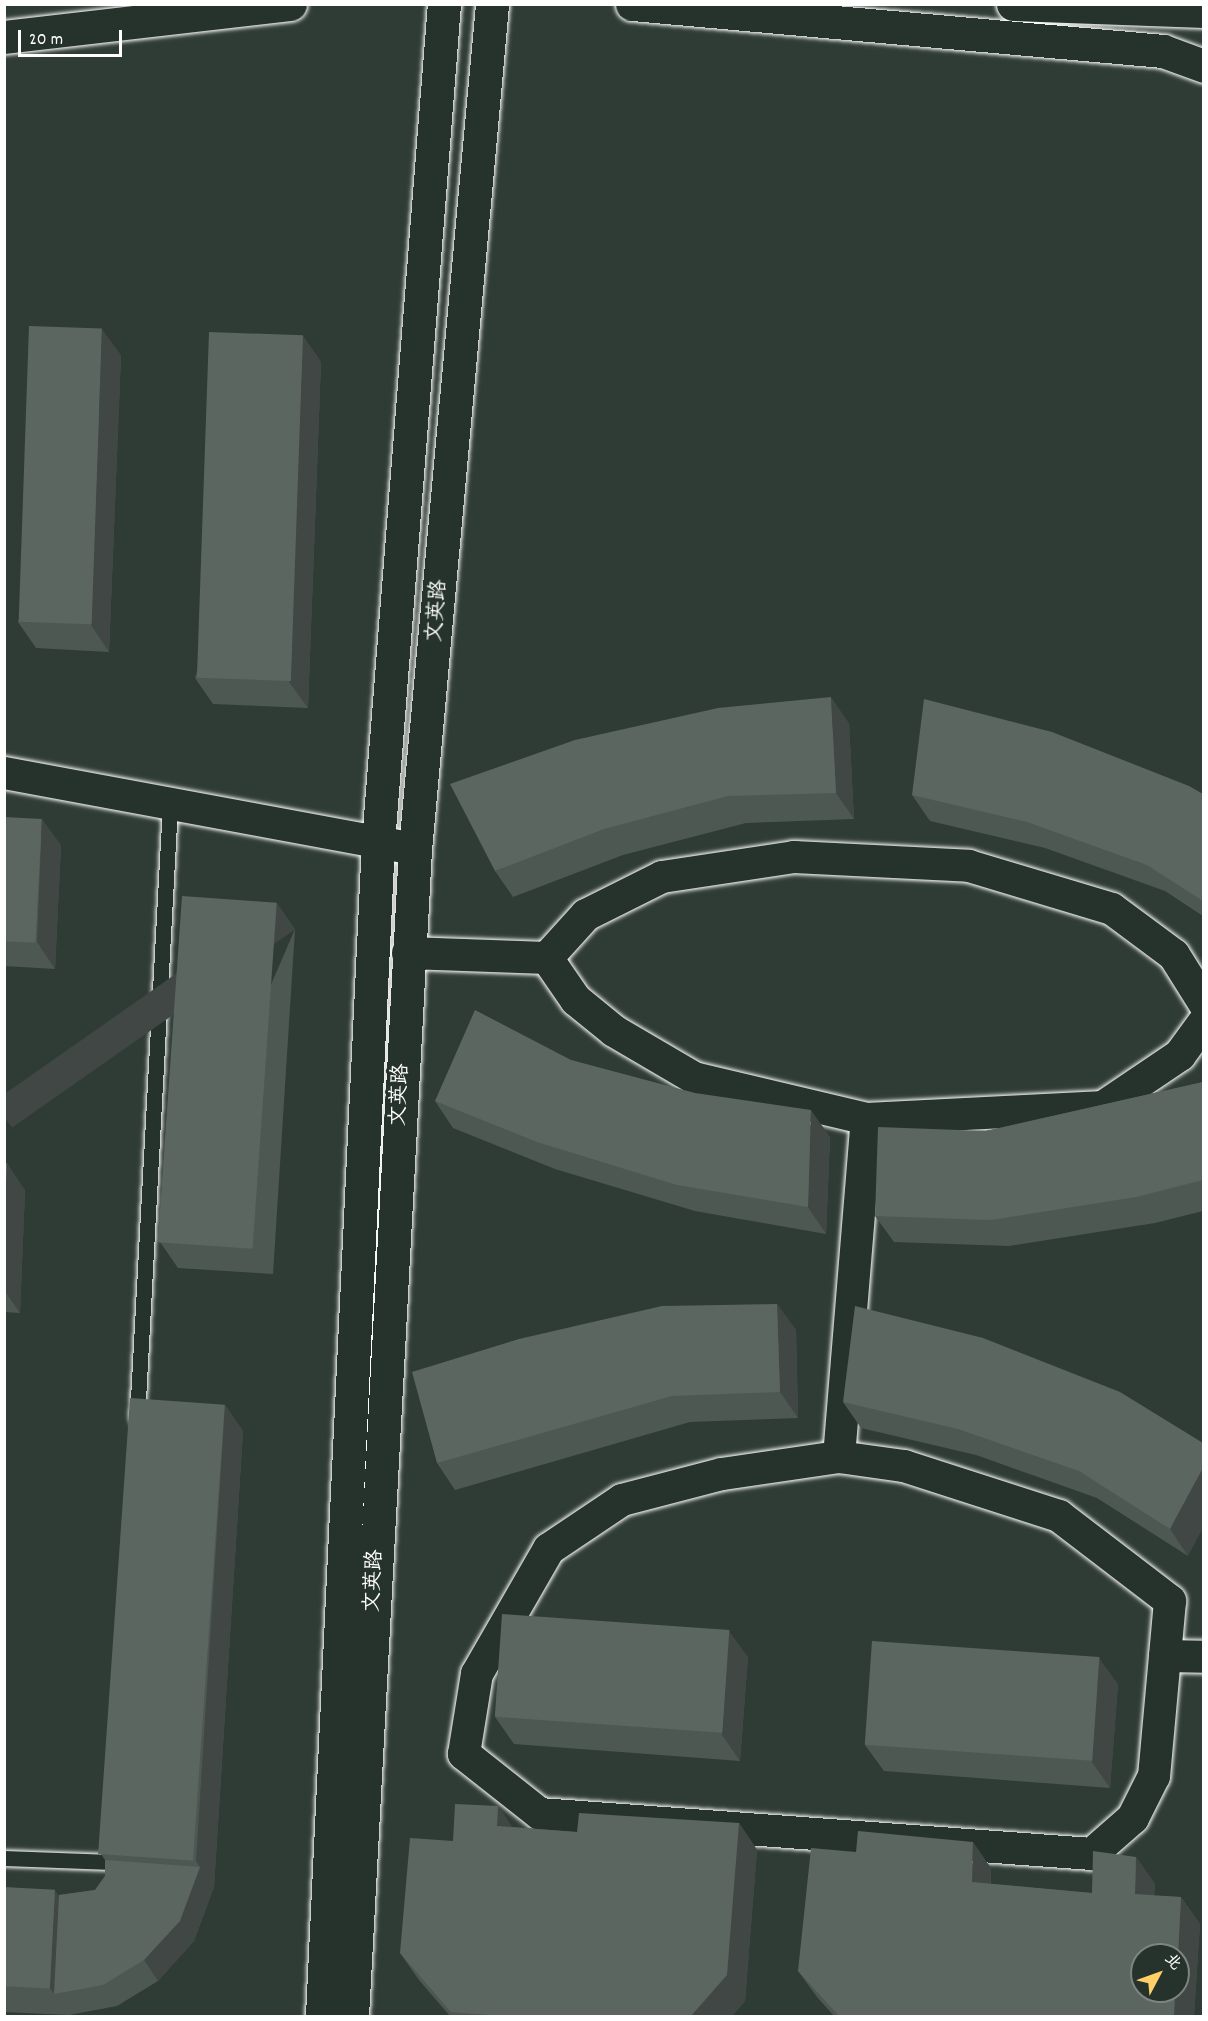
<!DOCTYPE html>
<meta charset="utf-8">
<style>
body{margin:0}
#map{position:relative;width:1208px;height:2021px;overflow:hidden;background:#2f3b35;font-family:Dekko,"LXGW WenKai TC",sans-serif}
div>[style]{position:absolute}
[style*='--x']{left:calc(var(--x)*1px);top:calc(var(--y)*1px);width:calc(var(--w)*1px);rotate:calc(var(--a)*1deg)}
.roads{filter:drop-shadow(0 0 2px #fff) drop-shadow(0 0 2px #fff)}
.service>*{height:15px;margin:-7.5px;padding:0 7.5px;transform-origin:7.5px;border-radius:7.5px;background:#26332d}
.minor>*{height:32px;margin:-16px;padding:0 16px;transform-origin:16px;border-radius:16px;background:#26332d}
.secondary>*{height:33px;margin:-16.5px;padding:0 16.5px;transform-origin:16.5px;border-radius:16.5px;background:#26332d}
.motorway>*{height:33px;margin:-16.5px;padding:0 16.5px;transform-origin:16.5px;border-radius:16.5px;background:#26332d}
.wall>*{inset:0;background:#4e5853}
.shaded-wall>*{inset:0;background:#404744;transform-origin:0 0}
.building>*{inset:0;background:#5b6661;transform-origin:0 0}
span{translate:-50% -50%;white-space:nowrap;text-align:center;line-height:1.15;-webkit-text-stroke:6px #26332d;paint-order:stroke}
.street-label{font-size:21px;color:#fff}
.frame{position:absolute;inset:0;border:6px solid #fff;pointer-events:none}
.north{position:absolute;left:1130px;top:1943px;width:60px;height:60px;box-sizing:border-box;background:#26332d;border:2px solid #7d8581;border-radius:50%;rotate:49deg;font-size:16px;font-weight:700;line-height:24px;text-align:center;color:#fff}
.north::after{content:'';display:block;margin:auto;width:21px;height:27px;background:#ffd166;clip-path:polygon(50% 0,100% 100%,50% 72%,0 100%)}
.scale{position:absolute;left:18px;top:30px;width:104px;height:27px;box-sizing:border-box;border:3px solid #fff;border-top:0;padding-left:8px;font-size:18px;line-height:21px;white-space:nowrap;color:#fff;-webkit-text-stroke:4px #26332d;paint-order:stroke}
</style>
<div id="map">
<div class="roads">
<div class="service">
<i style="--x:137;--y:1418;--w:615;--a:-86.92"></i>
<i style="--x:4;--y:1858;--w:108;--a:2.1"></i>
<i style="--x:112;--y:1862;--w:13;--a:-86"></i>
</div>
<div class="minor">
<i style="--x:4;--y:773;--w:418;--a:10.5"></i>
<i style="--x:408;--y:953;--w:139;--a:2.1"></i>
<i style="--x:547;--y:958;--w:58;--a:-47.8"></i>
<i style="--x:586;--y:915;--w:85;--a:-26.6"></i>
<i style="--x:662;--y:877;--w:134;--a:-8.6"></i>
<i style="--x:794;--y:857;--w:175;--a:2.9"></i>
<i style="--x:969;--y:866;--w:149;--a:16.7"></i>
<i style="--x:1112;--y:909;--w:77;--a:36.6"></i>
<i style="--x:1174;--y:955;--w:57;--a:58"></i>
<i style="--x:547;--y:958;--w:51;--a:55.4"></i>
<i style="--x:576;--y:1000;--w:49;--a:39.2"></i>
<i style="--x:614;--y:1031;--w:93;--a:30.4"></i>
<i style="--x:694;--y:1078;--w:178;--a:13.3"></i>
<i style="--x:867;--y:1119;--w:236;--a:-2.9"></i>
<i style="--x:1103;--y:1107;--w:93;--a:-34"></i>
<i style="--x:1180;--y:1055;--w:41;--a:-54"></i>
<i style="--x:839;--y:1457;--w:66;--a:7.9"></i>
<i style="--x:904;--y:1466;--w:163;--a:17.9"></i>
<i style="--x:1059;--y:1516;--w:140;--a:37.4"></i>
<i style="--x:1170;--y:1601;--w:176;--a:95.2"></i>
<i style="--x:1154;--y:1776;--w:47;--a:116.6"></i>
<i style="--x:1133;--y:1818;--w:55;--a:138.7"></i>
<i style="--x:1092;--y:1854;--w:553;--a:-175.86"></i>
<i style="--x:540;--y:1814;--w:97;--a:-141.7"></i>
<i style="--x:464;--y:1754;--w:81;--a:-80.8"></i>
<i style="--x:477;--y:1674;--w:144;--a:-60.1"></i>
<i style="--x:549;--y:1549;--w:88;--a:-33.9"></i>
<i style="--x:622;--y:1500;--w:103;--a:-14.6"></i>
<i style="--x:722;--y:1474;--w:118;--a:-8.3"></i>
<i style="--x:839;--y:1457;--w:339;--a:-85.3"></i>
<i style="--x:1165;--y:1656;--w:39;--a:1"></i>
</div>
<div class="secondary">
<i style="--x:322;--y:2016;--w:1175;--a:-87.27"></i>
<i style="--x:378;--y:842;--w:841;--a:-85.5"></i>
<i style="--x:352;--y:2016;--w:1169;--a:-86.91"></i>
<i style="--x:415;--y:849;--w:849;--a:-84.79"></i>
</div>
<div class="motorway">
<i style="--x:632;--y:4;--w:533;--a:5.06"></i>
<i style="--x:1163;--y:51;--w:44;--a:20.1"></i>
<i style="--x:1013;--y:4;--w:191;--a:2.1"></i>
<i style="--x:4;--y:37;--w:288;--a:-6.6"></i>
</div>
</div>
<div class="wall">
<i style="clip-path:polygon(303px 336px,321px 362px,308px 708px,213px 704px,195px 678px)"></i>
<i style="clip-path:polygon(121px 355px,109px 652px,36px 648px,18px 622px)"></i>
<i style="clip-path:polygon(849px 723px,854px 819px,746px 823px,623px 855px,513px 897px,495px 871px)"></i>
<i style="clip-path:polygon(1203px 794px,1203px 916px,1165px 891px,1045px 848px,930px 821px,912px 795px)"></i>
<i style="clip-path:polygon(4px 817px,61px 845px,55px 969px,4px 966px)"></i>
<i style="clip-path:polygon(295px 929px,273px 1274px,178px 1268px,160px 1242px)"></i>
<i style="clip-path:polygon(571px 1060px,830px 1137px,826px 1234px,695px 1211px,555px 1169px,453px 1128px,435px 1101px)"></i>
<i style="clip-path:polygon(1203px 1082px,1203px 1211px,1155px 1223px,1009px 1246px,894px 1242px,875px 1216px,986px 1131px)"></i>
<i style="clip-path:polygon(4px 1163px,25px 1190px,20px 1313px,4px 1312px)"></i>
<i style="clip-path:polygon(777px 1304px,796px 1330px,798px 1418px,690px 1422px,455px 1490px,437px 1463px)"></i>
<i style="clip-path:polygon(1120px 1392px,1188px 1556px,1097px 1498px,976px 1455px,861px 1428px,843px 1402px)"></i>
<i style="clip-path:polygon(225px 1405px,243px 1431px,214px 1887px,194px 1941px,158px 1981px,117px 2006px,69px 2015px,4px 2012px,4px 1887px,59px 1895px,95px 1890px,105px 1876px,105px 1860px,101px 1854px)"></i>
<i style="clip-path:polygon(748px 1657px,740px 1761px,514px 1744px,495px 1717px)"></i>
<i style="clip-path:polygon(1118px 1684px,1110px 1788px,884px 1771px,865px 1745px)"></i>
<i style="clip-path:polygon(498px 1806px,512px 1827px,577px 1832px,739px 1823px,757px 1850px,745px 2001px,732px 2016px,450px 2016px,419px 1980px,400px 1953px,453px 1841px)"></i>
<i style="clip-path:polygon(856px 1852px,991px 1868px,991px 1884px,1092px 1893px,1136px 1857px,1155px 1884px,1154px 1896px,1181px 1897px,1200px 1924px,1194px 2016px,834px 2016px,817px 1997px,798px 1971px)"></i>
</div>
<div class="shaded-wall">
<i style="clip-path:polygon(102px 329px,121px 355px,109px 652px,91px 625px)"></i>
<i style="clip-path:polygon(303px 336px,321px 362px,308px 708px,289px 682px)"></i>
<i style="clip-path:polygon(831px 697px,849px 723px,854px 819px,836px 793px)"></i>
<i style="clip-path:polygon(42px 819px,61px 845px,55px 969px,37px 942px)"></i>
<i style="left:277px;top:903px;width:32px;height:346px;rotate:55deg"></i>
<i style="clip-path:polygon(811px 1110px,830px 1137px,826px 1234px,808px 1207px)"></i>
<i style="clip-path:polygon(7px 1163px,25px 1190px,20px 1313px,4px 1290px,4px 1222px)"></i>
<i style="clip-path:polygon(777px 1304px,796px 1330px,798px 1418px,780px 1392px)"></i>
<i style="clip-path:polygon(225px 1405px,243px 1431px,214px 1887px,194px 1941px,158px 1981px,144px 1960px,200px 1867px,196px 1861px)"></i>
<i style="clip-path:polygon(1203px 1468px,1203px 1528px,1188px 1556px,1170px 1529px)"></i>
<i style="clip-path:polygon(729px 1631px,748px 1657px,740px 1761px,722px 1735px)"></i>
<i style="clip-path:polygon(1099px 1658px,1118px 1684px,1110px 1788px,1092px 1762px)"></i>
<i style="clip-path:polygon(498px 1806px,516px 1833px,497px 1826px)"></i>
<i style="clip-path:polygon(739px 1823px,757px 1850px,745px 2001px,732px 2016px,691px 2016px)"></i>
<i style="clip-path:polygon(973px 1842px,991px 1868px,990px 1908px,972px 1882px)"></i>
<i style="clip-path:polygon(1136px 1857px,1155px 1884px,1153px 1921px,1135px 1894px)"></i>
<i style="clip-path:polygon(55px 1890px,73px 1916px,54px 1994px,50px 1988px)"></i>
<i style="clip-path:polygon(1181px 1897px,1200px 1924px,1194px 2016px,1174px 2016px,1175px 1991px,1178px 1991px,1178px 1955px)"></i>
</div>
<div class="building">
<i style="left:29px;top:326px;width:73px;height:296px;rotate:2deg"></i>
<i style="left:209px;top:332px;width:94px;height:346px;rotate:2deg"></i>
<i style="clip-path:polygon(831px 697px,836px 793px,728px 796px,604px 829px,495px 871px,450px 784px,575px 740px,718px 708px)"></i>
<i style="clip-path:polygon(924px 699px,1052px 732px,1189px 786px,1203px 794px,1203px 901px,1147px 865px,1027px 822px,912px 795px)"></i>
<i style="left:4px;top:817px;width:38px;height:124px;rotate:3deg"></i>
<i style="left:182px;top:896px;width:95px;height:347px;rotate:4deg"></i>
<i style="clip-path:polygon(475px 1010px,571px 1060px,695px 1093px,811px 1110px,808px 1207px,677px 1185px,537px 1142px,435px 1101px)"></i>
<i style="clip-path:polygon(1203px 1082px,1203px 1180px,1136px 1197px,991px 1220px,875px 1216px,878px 1127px,986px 1131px)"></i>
<i style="clip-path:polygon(4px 1163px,7px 1163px,4px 1222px)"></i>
<i style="clip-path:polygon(777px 1304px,780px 1392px,672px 1396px,437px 1463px,412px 1372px,519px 1339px,662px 1306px)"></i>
<i style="clip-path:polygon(855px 1306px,983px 1338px,1120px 1392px,1203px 1443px,1203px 1468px,1170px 1529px,1079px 1471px,958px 1429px,843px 1402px)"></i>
<i style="left:130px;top:1398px;width:95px;height:457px;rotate:4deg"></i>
<i style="left:502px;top:1614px;width:228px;height:103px;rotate:4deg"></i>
<i style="left:872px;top:1641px;width:228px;height:104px;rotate:4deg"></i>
<i style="clip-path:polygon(455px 1804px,498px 1806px,497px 1826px,577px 1832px,579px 1813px,739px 1823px,727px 1975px,691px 2016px,502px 2016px,451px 2012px,400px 1953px,410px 1838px,453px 1841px)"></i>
<i style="clip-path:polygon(858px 1831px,973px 1842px,972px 1882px,1092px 1893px,1093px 1851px,1136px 1857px,1135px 1894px,1181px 1897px,1178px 1955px,1142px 1955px,1142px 1991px,1175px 1991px,1174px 2016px,839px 2016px,798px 1971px,811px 1848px,856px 1852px)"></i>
<i style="clip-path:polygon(105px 1860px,200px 1867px,180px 1921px,144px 1960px,103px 1985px,54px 1994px,59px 1895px,95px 1890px,105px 1876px)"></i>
<i style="left:4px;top:1887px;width:51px;height:99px;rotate:3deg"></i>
</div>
<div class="street-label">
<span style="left:438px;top:611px;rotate:-85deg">文英路</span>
<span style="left:401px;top:1095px;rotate:-87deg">文英路</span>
<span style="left:375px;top:1581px;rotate:-87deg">文英路</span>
</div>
<div class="frame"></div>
<div class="north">北</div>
<div class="scale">20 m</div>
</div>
